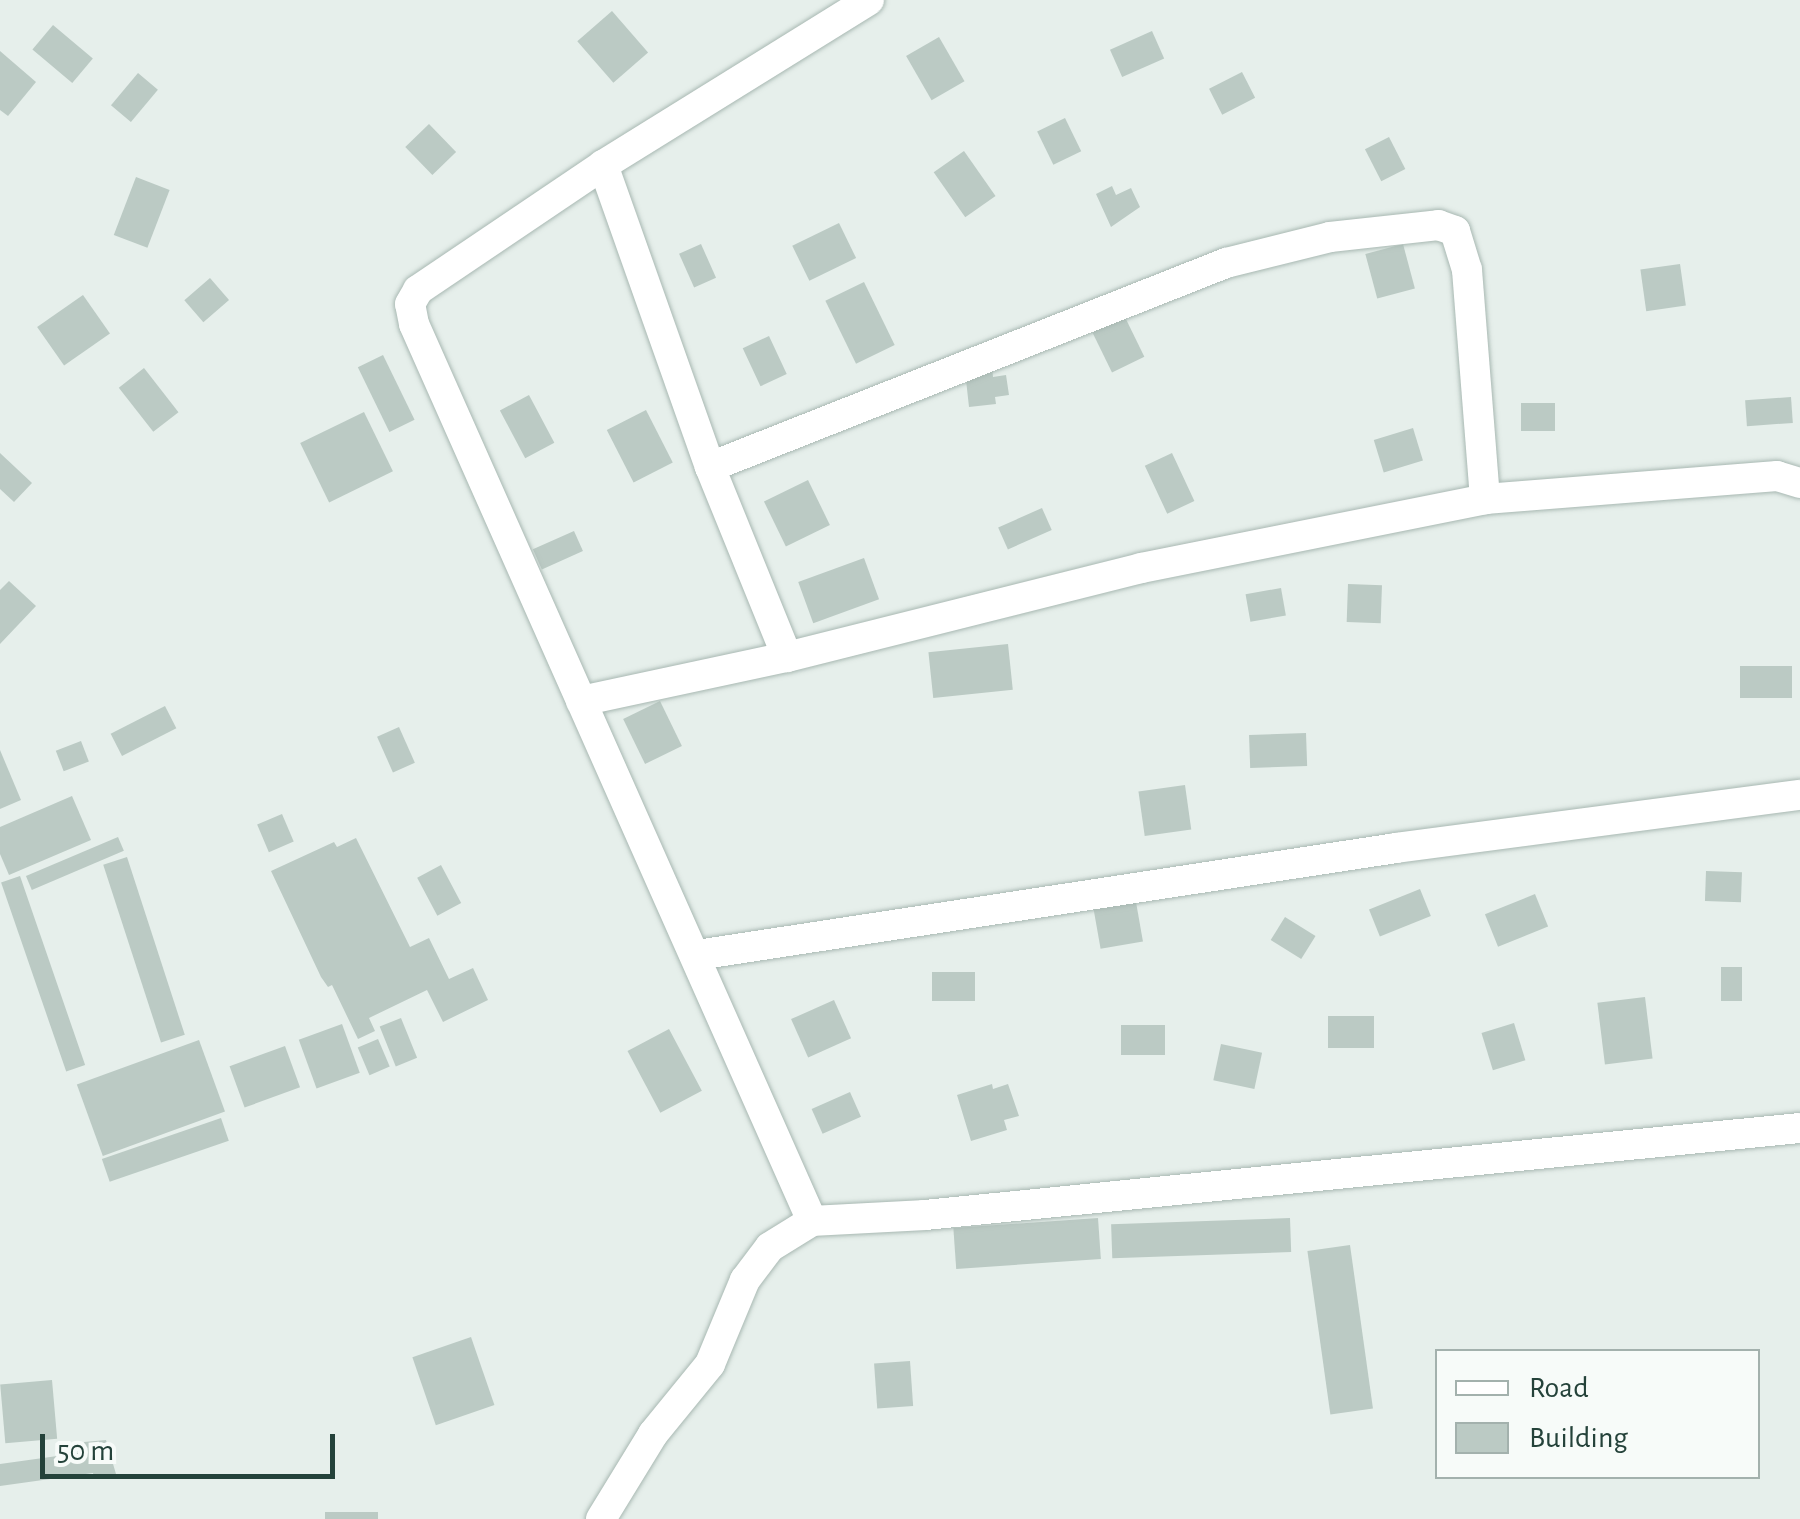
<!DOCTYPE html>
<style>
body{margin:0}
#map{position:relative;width:1800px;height:1519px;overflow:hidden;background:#e6efeb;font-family:"Alegreya Sans",sans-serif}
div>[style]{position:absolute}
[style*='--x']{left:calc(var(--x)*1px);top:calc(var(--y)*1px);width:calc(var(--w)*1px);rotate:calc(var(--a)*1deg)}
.building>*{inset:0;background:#bbcac4;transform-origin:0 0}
.roads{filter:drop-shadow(0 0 2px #a8b8b2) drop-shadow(0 0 2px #a8b8b2)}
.street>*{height:30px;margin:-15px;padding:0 15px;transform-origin:15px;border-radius:15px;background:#fff}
span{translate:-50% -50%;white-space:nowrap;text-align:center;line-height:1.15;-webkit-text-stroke:10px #f7fbf9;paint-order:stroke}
.legend{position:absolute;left:1435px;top:1349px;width:325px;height:130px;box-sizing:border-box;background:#f7fbf9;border:2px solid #a3b1ad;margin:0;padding:12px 18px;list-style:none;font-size:30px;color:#24423a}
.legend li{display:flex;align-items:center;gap:20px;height:50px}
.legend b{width:50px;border:2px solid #a3b1ad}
.scale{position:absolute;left:40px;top:1434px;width:295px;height:45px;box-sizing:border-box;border:5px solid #24423a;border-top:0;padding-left:12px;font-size:30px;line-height:35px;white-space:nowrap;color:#24423a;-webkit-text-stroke:8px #f7fbf9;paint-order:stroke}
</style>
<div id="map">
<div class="building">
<i style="left:612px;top:11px;width:55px;height:46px;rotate:49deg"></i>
<i style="left:53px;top:25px;width:52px;height:32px;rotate:40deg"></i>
<i style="left:1152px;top:31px;width:30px;height:46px;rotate:66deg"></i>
<i style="left:939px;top:37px;width:51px;height:38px;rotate:60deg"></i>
<i style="clip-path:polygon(0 51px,36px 82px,8px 116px,0 110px)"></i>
<i style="left:1242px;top:72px;width:29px;height:37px;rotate:63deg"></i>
<i style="left:138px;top:73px;width:26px;height:42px;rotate:40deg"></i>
<i style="left:1065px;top:118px;width:37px;height:31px;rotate:64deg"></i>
<i style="left:429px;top:124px;width:39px;height:33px;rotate:46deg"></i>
<i style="left:1389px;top:137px;width:36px;height:27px;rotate:63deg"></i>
<i style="left:964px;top:151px;width:55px;height:37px;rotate:55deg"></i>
<i style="left:136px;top:177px;width:36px;height:62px;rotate:21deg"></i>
<i style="clip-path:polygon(1112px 186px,1116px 195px,1131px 188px,1140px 207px,1111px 227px,1096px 194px)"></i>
<i style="left:839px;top:223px;width:39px;height:52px;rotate:64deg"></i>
<i style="left:701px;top:244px;width:37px;height:24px;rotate:66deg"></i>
<i style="left:1403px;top:244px;width:46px;height:39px;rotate:75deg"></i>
<i style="left:1680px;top:264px;width:42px;height:40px;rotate:82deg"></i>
<i style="left:210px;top:278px;width:29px;height:34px;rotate:49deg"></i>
<i style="left:864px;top:282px;width:70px;height:43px;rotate:64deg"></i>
<i style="left:83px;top:295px;width:47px;height:56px;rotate:55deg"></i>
<i style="left:1122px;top:311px;width:51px;height:36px;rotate:64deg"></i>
<i style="left:769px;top:336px;width:42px;height:29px;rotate:65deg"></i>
<i style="left:383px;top:355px;width:72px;height:28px;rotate:64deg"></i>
<i style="clip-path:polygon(992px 367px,993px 377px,1006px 375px,1009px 395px,995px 397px,996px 404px,969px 407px,965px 371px)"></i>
<i style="left:144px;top:368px;width:56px;height:32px;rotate:52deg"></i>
<i style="left:529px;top:395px;width:54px;height:33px;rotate:62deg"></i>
<i style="left:1791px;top:397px;width:26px;height:46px;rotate:86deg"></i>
<i style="left:1521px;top:403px;width:34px;height:28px"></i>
<i style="left:646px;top:410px;width:59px;height:44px;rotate:63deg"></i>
<i style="left:364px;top:412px;width:66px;height:71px;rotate:64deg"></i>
<i style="left:1413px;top:428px;width:34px;height:41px;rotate:73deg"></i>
<i style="clip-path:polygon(0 453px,32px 483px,14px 502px,0 489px)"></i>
<i style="left:1172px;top:453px;width:53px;height:30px;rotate:65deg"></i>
<i style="left:808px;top:480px;width:50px;height:49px;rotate:64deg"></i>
<i style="left:1042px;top:508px;width:24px;height:48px;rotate:66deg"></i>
<i style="left:574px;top:531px;width:22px;height:45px;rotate:66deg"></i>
<i style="left:864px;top:558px;width:44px;height:70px;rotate:70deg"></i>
<i style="clip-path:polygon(9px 581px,36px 606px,0 644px,0 590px)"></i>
<i style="left:1348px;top:584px;width:34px;height:38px;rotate:2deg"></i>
<i style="left:1281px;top:588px;width:28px;height:36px;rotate:80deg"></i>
<i style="left:1008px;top:644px;width:46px;height:80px;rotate:84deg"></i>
<i style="left:1740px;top:666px;width:52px;height:32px"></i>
<i style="left:660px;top:701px;width:50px;height:41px;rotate:64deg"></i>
<i style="left:165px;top:706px;width:25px;height:61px;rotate:63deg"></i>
<i style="left:399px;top:727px;width:39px;height:24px;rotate:66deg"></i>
<i style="left:1306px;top:733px;width:33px;height:57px;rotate:88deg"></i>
<i style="left:81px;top:741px;width:22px;height:27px;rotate:69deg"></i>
<i style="clip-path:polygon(0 750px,21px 800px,0 809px)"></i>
<i style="left:1185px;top:785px;width:45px;height:47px;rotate:82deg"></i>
<i style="clip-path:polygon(72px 796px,91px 840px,9px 875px,0 854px,0 827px)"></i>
<i style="left:282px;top:814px;width:30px;height:27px;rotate:67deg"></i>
<i style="left:118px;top:837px;width:15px;height:100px;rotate:67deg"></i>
<i style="clip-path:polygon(356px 838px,410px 947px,429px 938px,449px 979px,473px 968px,488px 1000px,443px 1022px,427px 990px,369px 1018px,375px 1031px,358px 1039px,332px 985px,328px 987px,321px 977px,271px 871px,334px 842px,337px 847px)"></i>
<i style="left:127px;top:857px;width:187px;height:25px;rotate:72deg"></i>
<i style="left:441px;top:865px;width:43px;height:27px;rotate:62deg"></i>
<i style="left:1706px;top:871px;width:36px;height:30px;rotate:2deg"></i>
<i style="left:20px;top:876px;width:200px;height:20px;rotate:71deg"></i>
<i style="left:1420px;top:889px;width:29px;height:55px;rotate:68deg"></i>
<i style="left:1535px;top:894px;width:35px;height:54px;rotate:68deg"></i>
<i style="left:1136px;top:902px;width:40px;height:43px;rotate:80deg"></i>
<i style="left:1285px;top:917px;width:36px;height:27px;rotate:32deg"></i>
<i style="left:1721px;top:967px;width:21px;height:34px"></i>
<i style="left:932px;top:972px;width:43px;height:29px"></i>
<i style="left:1645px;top:997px;width:62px;height:48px;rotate:83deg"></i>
<i style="left:834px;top:1000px;width:42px;height:47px;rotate:66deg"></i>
<i style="left:1374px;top:1016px;width:32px;height:46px;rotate:90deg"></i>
<i style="left:401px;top:1018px;width:43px;height:23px;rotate:68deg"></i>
<i style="left:1514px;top:1023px;width:39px;height:34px;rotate:73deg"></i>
<i style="left:342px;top:1024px;width:52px;height:46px;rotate:70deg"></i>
<i style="left:1121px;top:1025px;width:44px;height:30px"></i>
<i style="left:669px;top:1029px;width:70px;height:47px;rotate:62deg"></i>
<i style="left:378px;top:1039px;width:30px;height:22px;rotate:67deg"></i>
<i style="left:199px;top:1040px;width:76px;height:130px;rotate:70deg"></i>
<i style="left:1221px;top:1044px;width:42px;height:37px;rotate:12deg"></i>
<i style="left:285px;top:1046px;width:44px;height:59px;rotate:70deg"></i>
<i style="clip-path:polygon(992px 1084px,993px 1089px,1008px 1084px,1019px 1116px,1004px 1120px,1007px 1130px,971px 1141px,957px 1095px)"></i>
<i style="left:850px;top:1092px;width:27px;height:42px;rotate:66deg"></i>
<i style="left:221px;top:1118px;width:24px;height:126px;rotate:71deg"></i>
<i style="left:1098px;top:1218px;width:41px;height:145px;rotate:86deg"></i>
<i style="left:1290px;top:1218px;width:34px;height:179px;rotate:88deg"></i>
<i style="left:1350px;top:1245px;width:165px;height:43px;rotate:82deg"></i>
<i style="left:471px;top:1337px;width:72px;height:62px;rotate:71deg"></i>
<i style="left:910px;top:1361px;width:45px;height:36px;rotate:86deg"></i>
<i style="left:52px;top:1380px;width:59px;height:52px;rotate:85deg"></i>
<i style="clip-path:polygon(106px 1440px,116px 1474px,94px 1477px,93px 1473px,0 1486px,0 1464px,86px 1452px,84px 1442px)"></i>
<i style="left:325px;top:1512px;width:53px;height:7px"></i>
</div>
<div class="roads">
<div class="street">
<i style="--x:603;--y:165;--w:320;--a:70.5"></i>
<i style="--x:710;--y:467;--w:205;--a:67.9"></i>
<i style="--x:710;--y:467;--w:555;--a:-21.57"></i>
<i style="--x:1226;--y:263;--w:107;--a:-14"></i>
<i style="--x:1330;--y:237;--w:109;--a:-6.3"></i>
<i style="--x:1438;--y:225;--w:18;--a:19"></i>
<i style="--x:1455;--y:231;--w:41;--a:72.9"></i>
<i style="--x:1467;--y:270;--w:230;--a:85.5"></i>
<i style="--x:581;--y:701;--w:211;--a:-12.1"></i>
<i style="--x:787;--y:657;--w:365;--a:-14.1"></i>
<i style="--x:1141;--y:568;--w:351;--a:-11.3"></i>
<i style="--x:1485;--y:499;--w:293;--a:-4.5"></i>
<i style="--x:1777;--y:476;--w:24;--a:17"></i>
<i style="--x:697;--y:955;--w:707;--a:-8.7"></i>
<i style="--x:1396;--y:848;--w:407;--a:-7.5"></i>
<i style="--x:812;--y:1221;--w:981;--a:-113.93"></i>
<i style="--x:414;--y:324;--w:20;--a:-101"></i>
<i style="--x:410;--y:304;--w:16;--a:-60"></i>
<i style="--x:418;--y:290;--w:223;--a:-34"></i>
<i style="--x:603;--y:165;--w:313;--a:-31.8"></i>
<i style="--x:601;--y:1519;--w:100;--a:-58.5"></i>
<i style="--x:653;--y:1434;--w:90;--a:-50.8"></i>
<i style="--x:710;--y:1364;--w:91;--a:-67.4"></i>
<i style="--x:745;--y:1280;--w:41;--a:-52.9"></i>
<i style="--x:770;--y:1247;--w:49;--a:-31.8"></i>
<i style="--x:812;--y:1221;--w:113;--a:-3"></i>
<i style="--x:925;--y:1215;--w:879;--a:-5.68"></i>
</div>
</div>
<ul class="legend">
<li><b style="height:12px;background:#fff"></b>Road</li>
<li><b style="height:28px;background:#bbcac4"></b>Building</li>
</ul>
<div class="scale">50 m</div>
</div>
